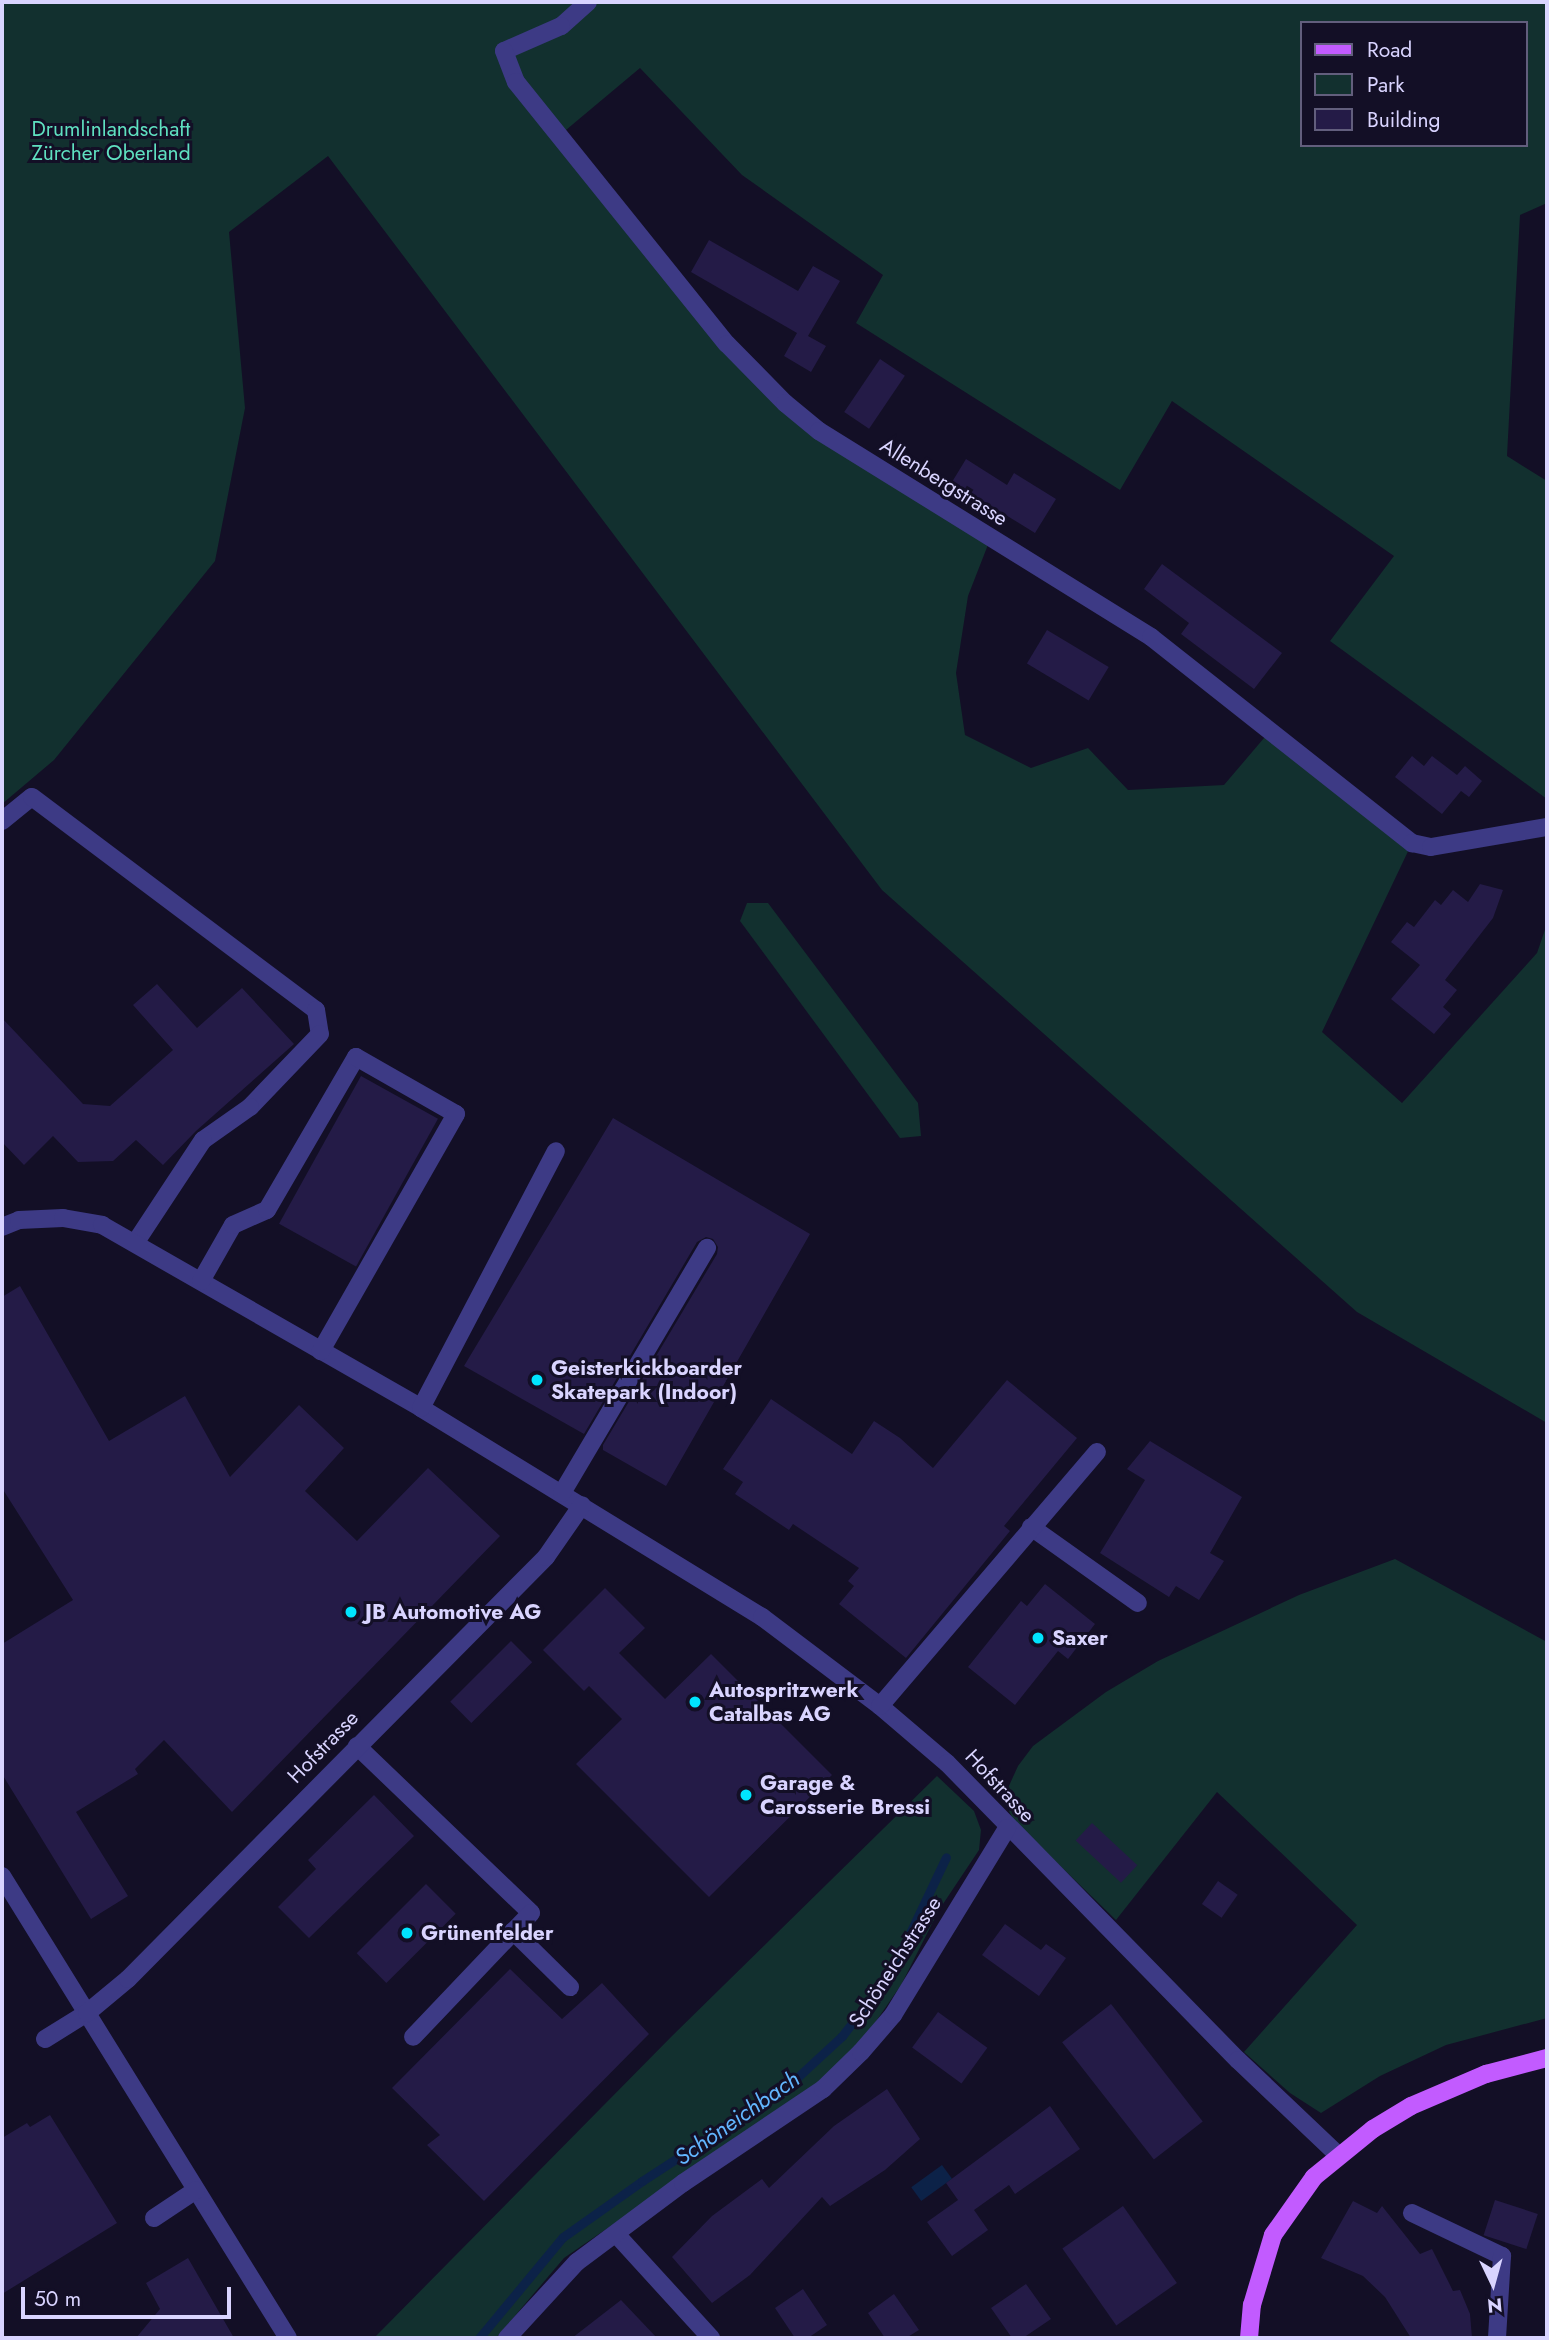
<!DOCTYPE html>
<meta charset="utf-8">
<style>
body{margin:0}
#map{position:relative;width:1549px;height:2340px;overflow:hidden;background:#130f26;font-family:Jost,sans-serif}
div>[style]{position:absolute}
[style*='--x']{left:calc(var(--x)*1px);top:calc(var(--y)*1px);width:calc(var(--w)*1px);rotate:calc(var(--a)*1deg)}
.green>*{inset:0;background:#12302f}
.water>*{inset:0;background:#0c2248;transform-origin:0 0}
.stream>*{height:9px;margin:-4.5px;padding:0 4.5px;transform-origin:4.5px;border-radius:4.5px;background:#0c2248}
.building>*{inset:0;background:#241b47;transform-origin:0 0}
.minor>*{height:18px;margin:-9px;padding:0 9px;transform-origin:9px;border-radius:9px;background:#3d3a85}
.major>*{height:18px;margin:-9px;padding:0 9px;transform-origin:9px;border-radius:9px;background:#c25bff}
.dots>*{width:19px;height:19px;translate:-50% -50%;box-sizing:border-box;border:4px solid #130f26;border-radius:50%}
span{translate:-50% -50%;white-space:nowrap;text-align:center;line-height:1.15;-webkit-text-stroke:6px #130f26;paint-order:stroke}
.park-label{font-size:21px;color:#5fe0c0}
.street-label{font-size:21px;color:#d9d4ff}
.poi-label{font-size:21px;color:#d9d4ff;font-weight:700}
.left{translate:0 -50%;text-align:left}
.water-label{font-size:23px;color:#62b6ff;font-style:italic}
.frame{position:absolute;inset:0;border:4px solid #d9d4ff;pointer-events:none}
.legend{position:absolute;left:1300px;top:21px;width:228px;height:126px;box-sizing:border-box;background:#130f26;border:2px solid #625e7d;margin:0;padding:9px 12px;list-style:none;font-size:21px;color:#d9d4ff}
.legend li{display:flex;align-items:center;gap:14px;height:35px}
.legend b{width:35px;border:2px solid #625e7d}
.north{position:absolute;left:1458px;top:2249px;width:70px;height:70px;-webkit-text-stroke:5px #130f26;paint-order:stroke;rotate:175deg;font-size:19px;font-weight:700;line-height:28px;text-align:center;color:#d9d4ff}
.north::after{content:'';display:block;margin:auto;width:24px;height:32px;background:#d9d4ff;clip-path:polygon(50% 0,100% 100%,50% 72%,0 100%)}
.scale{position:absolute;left:21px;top:2287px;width:210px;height:32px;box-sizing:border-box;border:4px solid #d9d4ff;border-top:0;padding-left:9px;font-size:21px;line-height:24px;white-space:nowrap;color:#d9d4ff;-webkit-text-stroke:5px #130f26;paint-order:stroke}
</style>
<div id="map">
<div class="green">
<i style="clip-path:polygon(evenodd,2px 2px,1547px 2px,1547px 203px,1520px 215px,1507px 456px,1547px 481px,1547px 799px,1330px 641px,1394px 556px,1172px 401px,1120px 490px,856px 323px,883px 275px,742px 175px,640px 68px,560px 135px,785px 403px,991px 537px,968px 596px,956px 673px,965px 735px,1031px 768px,1088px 748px,1128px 790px,1224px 785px,1270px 731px,1412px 843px,1322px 1032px,1402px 1103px,1537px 953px,1547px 924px,1547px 1423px,1357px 1312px,882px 890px,328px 156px,229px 232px,245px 408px,215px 561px,54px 760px,2px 804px,2px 2px,1302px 23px,1526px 23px,1526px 145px,1302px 145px,1302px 23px)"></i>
<i style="clip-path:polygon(747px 903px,768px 903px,918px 1103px,921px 1136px,900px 1138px,740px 921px)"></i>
<i style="clip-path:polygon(1395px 1559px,1547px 1642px,1547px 2018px,1446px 2045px,1380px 2076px,1321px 2113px,1290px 2093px,1244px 2052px,1357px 1925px,1217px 1792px,1116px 1920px,1014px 1821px,1009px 1811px,1008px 1788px,1018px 1766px,1033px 1746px,1106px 1692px,1158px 1661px,1299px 1595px)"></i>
<i style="clip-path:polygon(937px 1776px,974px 1811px,981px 1830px,979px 1850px,939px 1910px,901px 1985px,872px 2027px,842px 2060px,809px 2090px,564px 2258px,496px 2338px,374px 2338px,672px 2036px)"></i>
</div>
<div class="water">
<i style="left:942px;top:2165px;width:17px;height:38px;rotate:54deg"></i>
</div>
<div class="stream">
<i style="--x:479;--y:2338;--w:131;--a:-50.3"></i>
<i style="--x:563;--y:2237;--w:97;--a:-35.3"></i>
<i style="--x:642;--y:2181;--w:174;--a:-33.1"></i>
<i style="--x:788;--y:2086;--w:74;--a:-42.8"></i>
<i style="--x:842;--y:2036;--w:80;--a:-52.1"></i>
<i style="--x:891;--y:1973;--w:128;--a:-64.6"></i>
</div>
<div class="building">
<i style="clip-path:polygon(709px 240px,798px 291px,813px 266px,840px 281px,808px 336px,826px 346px,811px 372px,784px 356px,797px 333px,691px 272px)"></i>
<i style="left:880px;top:359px;width:30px;height:64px;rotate:34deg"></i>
<i style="clip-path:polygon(966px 459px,1007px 485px,1014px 473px,1056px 499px,1035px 533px,952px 482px)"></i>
<i style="clip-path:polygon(1162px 564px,1282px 653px,1254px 689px,1181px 634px,1189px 623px,1144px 589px)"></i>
<i style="left:1047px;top:630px;width:72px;height:39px;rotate:31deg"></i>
<i style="clip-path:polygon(1412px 756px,1424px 766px,1432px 756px,1457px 775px,1465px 766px,1482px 781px,1469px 797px,1461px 791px,1442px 814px,1395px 777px)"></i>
<i style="clip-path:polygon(1480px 884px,1503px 890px,1493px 918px,1445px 980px,1457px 990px,1443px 1007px,1451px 1014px,1434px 1034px,1391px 999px,1420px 965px,1391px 942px,1407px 922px,1414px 927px,1435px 900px,1441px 905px,1453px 890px,1468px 902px)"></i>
<i style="clip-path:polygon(157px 984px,197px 1028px,242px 988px,294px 1044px,196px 1131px,163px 1165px,136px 1140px,113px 1161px,78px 1162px,53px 1136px,24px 1165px,2px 1142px,2px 1018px,83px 1104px,110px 1106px,173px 1050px,133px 1005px)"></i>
<i style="left:361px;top:1076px;width:88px;height:169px;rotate:29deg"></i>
<i style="clip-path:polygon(613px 1118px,810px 1234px,666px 1486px,603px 1450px,603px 1445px,717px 1254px,718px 1247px,713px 1239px,706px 1237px,697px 1242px,584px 1434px,464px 1366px)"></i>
<i style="clip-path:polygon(20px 1286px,109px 1441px,185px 1396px,230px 1477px,299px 1405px,344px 1448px,305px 1491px,357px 1541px,428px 1468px,500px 1536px,232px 1812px,164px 1740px,135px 1769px,138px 1774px,76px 1812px,128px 1896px,91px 1919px,2px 1774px,2px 1644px,73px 1600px,2px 1488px,2px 1297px)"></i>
<i style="clip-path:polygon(1007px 1380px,1077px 1438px,1004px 1526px,1010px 1531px,906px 1658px,839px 1604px,854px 1586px,848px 1581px,859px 1568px,793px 1524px,789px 1530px,735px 1494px,743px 1482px,723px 1469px,771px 1399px,852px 1454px,874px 1421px,900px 1438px,933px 1468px)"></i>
<i style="clip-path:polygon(1150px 1441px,1242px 1497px,1210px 1553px,1224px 1561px,1199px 1600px,1176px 1586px,1169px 1597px,1100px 1553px,1145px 1480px,1127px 1469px)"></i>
<i style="clip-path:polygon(1045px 1584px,1095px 1624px,1068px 1659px,1058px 1651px,1015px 1705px,968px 1667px,1021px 1601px,1027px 1606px)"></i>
<i style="clip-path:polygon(605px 1588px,645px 1628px,619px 1653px,665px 1699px,711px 1654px,832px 1775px,709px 1897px,576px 1764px,622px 1719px,589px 1686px,584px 1691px,543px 1650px)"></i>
<i style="left:511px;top:1641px;width:30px;height:86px;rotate:45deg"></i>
<i style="clip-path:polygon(374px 1795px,414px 1836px,309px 1938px,278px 1907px,316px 1869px,308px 1860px)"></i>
<i style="left:1092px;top:1823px;width:62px;height:24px;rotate:43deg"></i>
<i style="left:1218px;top:1881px;width:24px;height:28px;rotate:35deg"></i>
<i style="left:426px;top:1884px;width:42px;height:98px;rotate:45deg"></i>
<i style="clip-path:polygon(1005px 1924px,1041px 1950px,1046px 1944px,1066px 1958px,1039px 1996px,982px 1955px)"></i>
<i style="clip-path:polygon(510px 1969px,562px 2019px,602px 1983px,649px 2034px,484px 2201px,427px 2145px,440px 2135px,392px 2088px)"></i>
<i style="left:1111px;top:2004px;width:149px;height:62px;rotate:52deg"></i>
<i style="left:938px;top:2012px;width:61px;height:44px;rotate:36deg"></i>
<i style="clip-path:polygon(887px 2089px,920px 2139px,885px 2170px,830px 2206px,822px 2197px,750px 2275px,712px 2303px,672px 2257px,712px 2216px,762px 2179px,769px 2188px,834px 2126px)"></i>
<i style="clip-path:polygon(1050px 2106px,1080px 2149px,1015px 2194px,1009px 2185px,974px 2210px,988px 2230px,952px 2256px,927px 2222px,958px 2200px,946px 2183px)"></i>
<i style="clip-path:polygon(50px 2115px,117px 2223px,2px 2294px,2px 2138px,27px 2123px,30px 2127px)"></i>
<i style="left:1495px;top:2200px;width:45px;height:37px;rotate:18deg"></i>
<i style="clip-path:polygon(1353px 2201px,1377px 2213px,1382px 2206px,1420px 2254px,1432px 2249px,1453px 2291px,1460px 2290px,1470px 2314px,1472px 2338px,1411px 2338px,1385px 2297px,1363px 2276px,1321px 2258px)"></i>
<i style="left:1123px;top:2206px;width:94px;height:74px;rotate:55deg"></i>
<i style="clip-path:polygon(188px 2258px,234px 2338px,136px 2338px,160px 2309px,146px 2283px)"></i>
<i style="clip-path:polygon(1026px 2284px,1051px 2319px,1023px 2338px,1012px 2338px,991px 2308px)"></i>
<i style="clip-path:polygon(803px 2289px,827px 2325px,808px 2338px,795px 2338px,775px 2308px)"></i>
<i style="clip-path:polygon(894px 2294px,919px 2330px,906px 2338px,885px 2338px,868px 2313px)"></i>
<i style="clip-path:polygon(621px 2300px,657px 2338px,572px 2338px)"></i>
</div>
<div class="minor">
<i style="--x:588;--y:2;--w:36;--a:138"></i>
<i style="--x:561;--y:26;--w:62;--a:156.3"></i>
<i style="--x:504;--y:51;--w:33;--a:69"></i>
<i style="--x:516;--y:82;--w:336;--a:51.2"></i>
<i style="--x:727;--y:344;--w:83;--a:45.5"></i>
<i style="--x:785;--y:403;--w:44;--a:39.5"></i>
<i style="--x:819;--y:431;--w:391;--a:31.8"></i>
<i style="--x:1151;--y:637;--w:333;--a:38.3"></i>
<i style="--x:1412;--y:843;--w:19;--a:12"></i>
<i style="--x:1431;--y:847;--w:118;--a:-9.8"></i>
<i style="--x:2;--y:821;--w:38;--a:-39"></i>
<i style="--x:32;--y:797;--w:355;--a:36.9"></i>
<i style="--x:316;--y:1010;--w:24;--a:81"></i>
<i style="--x:320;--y:1034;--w:101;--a:133.8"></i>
<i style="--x:250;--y:1107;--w:57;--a:144.9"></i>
<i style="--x:203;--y:1140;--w:123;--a:123.4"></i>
<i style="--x:2;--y:1227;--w:18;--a:-22"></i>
<i style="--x:19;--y:1220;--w:44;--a:-2.6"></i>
<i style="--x:63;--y:1218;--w:40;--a:10"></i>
<i style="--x:102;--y:1225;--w:368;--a:29.8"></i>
<i style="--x:421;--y:1408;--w:400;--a:31.5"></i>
<i style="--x:762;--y:1617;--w:148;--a:37"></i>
<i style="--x:880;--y:1706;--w:88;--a:40.4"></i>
<i style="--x:947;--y:1763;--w:416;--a:45.6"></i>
<i style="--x:1238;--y:2060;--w:138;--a:43.5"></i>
<i style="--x:201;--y:1281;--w:64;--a:-60.3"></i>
<i style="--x:233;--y:1225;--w:37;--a:-24"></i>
<i style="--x:267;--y:1210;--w:177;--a:-59.8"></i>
<i style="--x:356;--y:1057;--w:115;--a:29.7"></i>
<i style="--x:456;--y:1114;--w:273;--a:119.7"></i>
<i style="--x:421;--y:1408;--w:290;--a:-62.3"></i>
<i style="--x:562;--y:1493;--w:285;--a:-59.4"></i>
<i style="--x:1031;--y:1527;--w:131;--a:35.4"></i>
<i style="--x:880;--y:1706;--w:334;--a:-49.5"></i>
<i style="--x:357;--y:1746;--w:241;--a:43.8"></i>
<i style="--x:531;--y:1913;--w:171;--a:133.6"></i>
<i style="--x:2;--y:1876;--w:543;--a:58.24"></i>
<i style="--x:513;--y:1931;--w:80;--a:44.5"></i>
<i style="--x:45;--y:2039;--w:49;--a:-31.8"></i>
<i style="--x:87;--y:2013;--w:53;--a:-39.7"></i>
<i style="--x:128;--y:1979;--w:594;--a:-45.27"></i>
<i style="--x:546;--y:1557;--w:63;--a:-55.3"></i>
<i style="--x:1412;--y:2213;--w:100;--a:25.5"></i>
<i style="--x:1502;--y:2256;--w:82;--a:93.5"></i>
<i style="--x:154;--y:2218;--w:50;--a:-33.7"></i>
<i style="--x:616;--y:2234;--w:141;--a:47.6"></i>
<i style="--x:507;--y:2338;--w:103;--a:-47.4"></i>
<i style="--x:577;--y:2262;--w:132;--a:-36.7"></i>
<i style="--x:683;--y:2183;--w:169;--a:-33.9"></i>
<i style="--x:823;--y:2089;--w:53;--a:-44.2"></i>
<i style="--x:861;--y:2052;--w:49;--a:-49.1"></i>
<i style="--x:893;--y:2015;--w:219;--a:-58.6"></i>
</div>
<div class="major">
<i style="--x:1249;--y:2338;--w:33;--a:-85"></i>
<i style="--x:1252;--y:2305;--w:73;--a:-73.3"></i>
<i style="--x:1273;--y:2235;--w:71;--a:-54.7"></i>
<i style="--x:1314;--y:2177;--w:76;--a:-39.1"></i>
<i style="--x:1373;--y:2129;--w:44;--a:-31.2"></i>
<i style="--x:1411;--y:2106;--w:82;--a:-23.1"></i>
<i style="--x:1486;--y:2074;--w:63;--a:-14.7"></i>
</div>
<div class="dots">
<i style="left:537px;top:1380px;background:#00e5ff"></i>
<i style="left:351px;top:1612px;background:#00e5ff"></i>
<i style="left:1038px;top:1638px;background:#00e5ff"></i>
<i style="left:695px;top:1702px;background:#00e5ff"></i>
<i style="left:746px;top:1795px;background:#00e5ff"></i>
<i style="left:407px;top:1933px;background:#00e5ff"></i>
</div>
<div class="park-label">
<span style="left:111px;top:141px">Drumlinlandschaft<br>Zürcher Oberland</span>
</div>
<div class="street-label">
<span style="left:944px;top:482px;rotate:32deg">Allenbergstrasse</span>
<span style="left:323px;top:1747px;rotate:-46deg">Hofstrasse</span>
<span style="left:1000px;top:1786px;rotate:47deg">Hofstrasse</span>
<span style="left:895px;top:1962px;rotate:-57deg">Schöneichstrasse</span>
</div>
<div class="poi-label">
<span class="left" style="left:551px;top:1380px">Geisterkickboarder<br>Skatepark (Indoor)</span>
<span class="left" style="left:365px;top:1612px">JB Automotive AG</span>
<span class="left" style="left:1052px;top:1638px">Saxer</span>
<span class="left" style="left:709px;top:1702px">Autospritzwerk<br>Catalbas AG</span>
<span class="left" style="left:760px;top:1795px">Garage &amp;<br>Carosserie Bressi</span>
<span class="left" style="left:421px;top:1933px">Grünenfelder</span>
</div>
<div class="water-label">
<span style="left:737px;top:2118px;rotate:-35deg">Schöneichbach</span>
</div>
<div class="frame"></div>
<ul class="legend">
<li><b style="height:9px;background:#c25bff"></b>Road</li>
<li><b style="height:19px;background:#12302f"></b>Park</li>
<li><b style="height:19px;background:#241b47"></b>Building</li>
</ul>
<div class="north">N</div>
<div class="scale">50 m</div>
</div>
